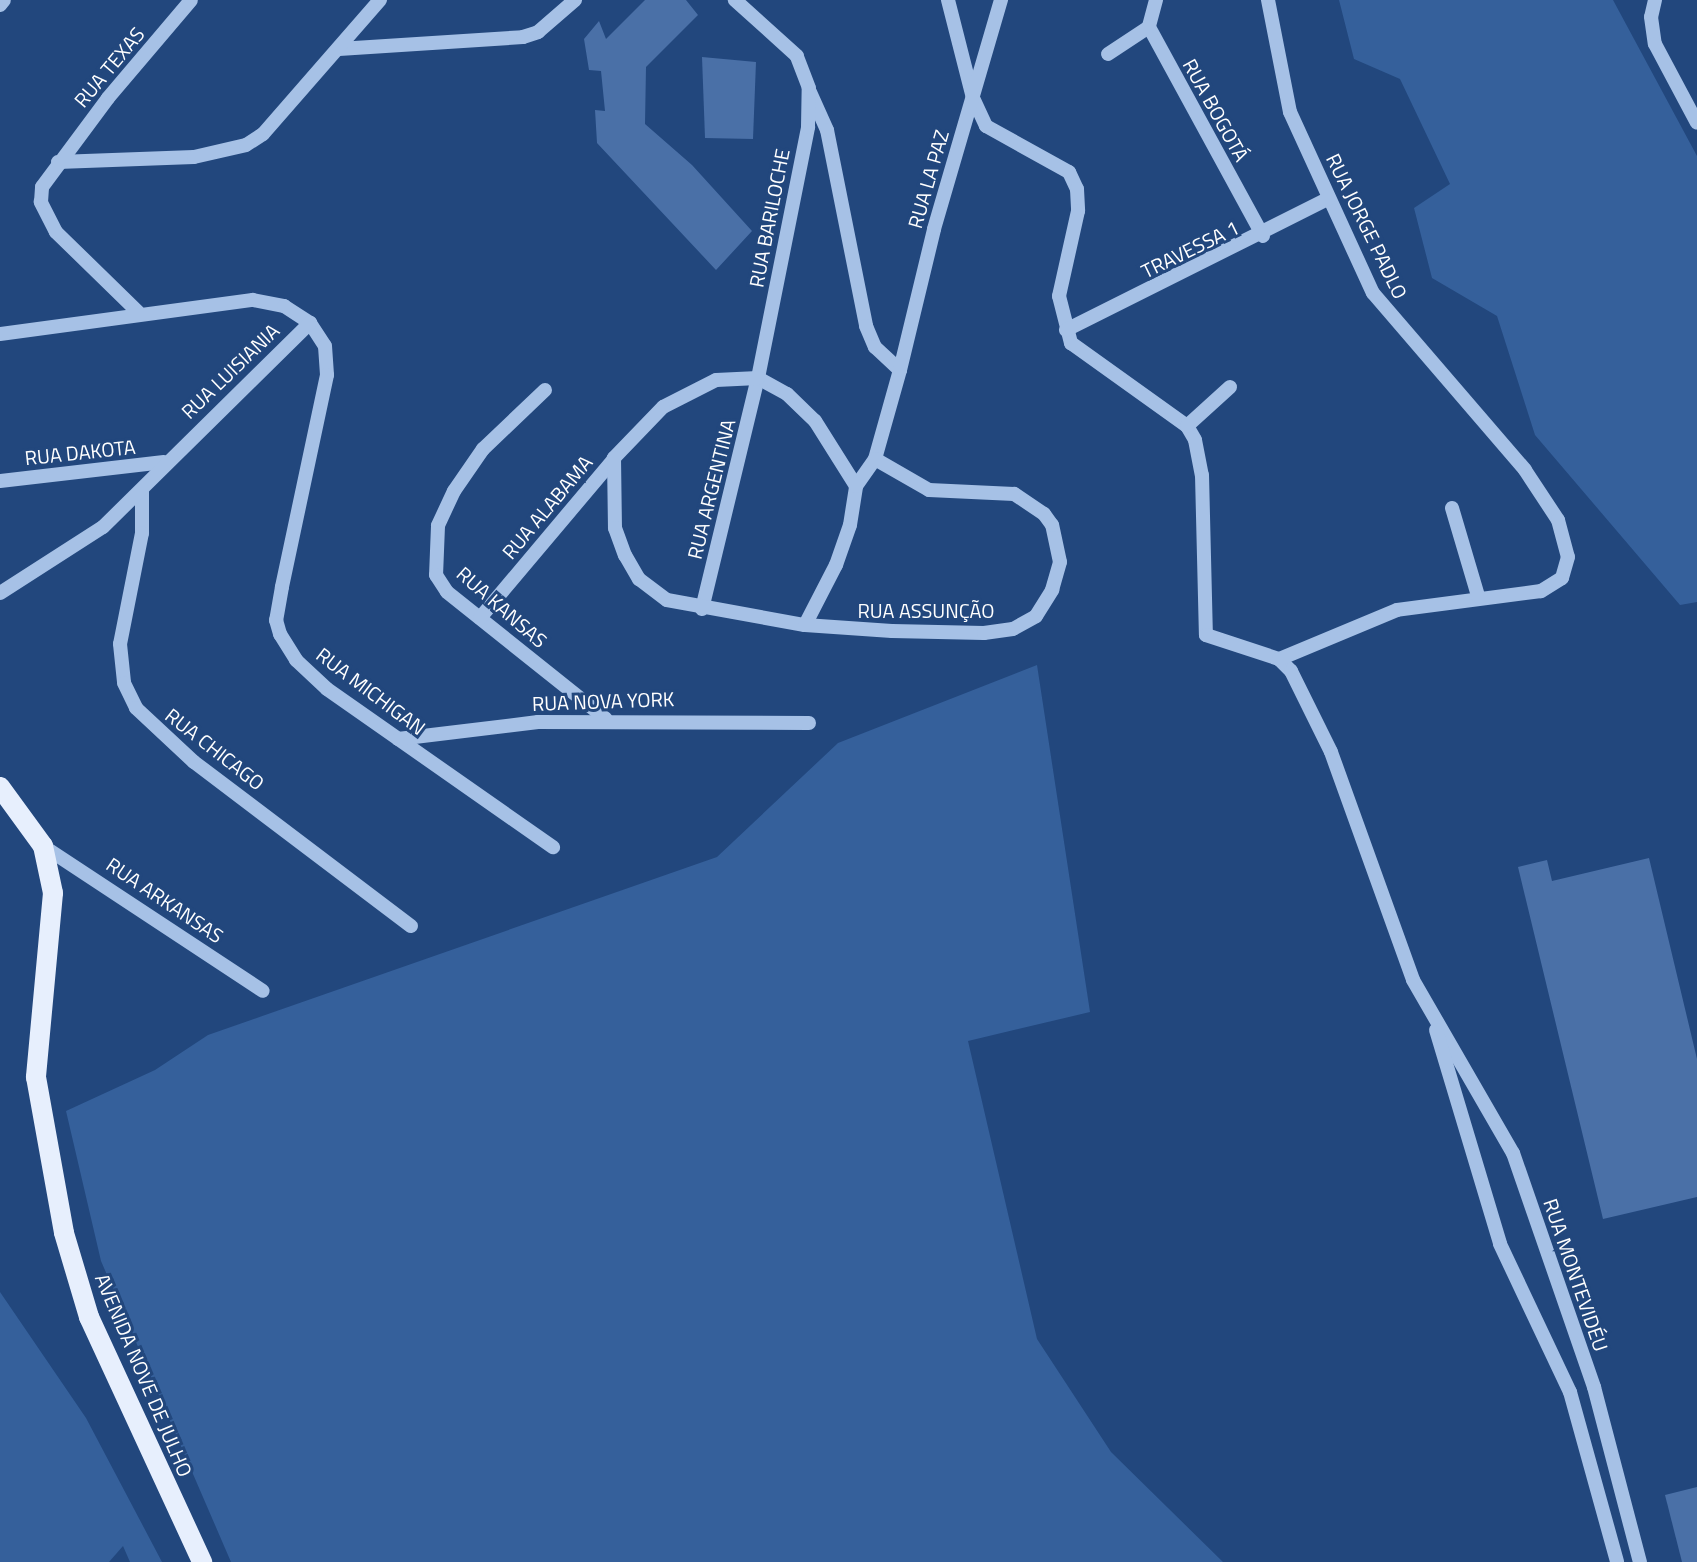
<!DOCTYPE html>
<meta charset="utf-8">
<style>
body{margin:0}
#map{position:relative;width:1697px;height:1562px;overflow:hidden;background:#22477d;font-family:"Titillium Web",sans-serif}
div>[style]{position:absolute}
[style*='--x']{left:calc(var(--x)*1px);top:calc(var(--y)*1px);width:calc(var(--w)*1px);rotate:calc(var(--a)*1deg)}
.green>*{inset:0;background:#35609b}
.building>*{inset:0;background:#4a70a7}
.minor>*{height:14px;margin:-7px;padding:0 7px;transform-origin:7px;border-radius:7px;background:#a6c1e6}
.major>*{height:20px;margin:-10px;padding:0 10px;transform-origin:10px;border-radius:10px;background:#e7effd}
span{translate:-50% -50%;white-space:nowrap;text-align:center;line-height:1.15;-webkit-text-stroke:6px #22477d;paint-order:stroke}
.street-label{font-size:20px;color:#fff}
</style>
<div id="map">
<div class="green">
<i style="clip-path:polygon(1339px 0,1613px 0,1697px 156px,1697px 602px,1680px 605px,1535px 435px,1497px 316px,1432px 278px,1414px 208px,1450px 184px,1400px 79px,1354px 59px)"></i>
<i style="clip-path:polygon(1037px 665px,1090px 1012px,968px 1041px,1037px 1339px,1111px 1452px,1223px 1562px,231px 1562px,101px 1261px,66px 1111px,155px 1070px,208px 1035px,717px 857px,838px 743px)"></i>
<i style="clip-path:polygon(0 1292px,86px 1418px,162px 1562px,130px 1562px,123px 1546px,109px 1562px,0 1562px)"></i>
</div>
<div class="building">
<i style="clip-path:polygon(645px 0,686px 0,698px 15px,646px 67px,645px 124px,692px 165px,752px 231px,716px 270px,597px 143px,595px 110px,605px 111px,601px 71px,589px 70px,584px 39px,599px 21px,606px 39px)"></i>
<i style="clip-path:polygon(702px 57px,756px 62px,753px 139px,705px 138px)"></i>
<i style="clip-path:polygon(1649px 858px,1697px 1059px,1697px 1197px,1603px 1219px,1518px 867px,1547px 860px,1552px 881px)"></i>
<i style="clip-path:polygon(1697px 1487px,1697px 1562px,1682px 1562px,1665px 1495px)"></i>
</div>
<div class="minor">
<i style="--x:948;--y:0;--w:101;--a:75.7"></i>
<i style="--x:973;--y:98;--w:31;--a:65"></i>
<i style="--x:986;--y:126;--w:95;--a:29"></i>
<i style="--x:1069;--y:172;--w:19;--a:65"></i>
<i style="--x:1077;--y:189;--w:22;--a:87"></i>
<i style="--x:1078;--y:211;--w:87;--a:102.6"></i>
<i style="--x:1059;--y:296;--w:49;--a:75.7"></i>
<i style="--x:1071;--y:343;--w:143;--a:35.6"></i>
<i style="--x:1187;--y:426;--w:16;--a:60"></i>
<i style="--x:1195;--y:440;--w:36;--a:79"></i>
<i style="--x:1202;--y:475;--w:160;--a:88.6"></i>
<i style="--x:1206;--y:635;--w:77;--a:18.2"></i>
<i style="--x:1279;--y:659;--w:17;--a:45"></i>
<i style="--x:1291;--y:671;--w:90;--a:63.7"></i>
<i style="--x:1331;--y:752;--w:242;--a:70.2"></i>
<i style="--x:1413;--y:980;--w:200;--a:60"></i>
<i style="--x:1513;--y:1153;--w:248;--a:70.9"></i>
<i style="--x:1594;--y:1387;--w:181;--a:75.3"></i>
<i style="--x:1156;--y:0;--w:28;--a:105"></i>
<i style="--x:1149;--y:27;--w:238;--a:61.4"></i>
<i style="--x:1268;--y:0;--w:114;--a:78.9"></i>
<i style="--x:1290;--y:112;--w:199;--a:65.4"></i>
<i style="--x:1373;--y:293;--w:233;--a:49.3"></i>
<i style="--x:1525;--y:470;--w:60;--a:56.6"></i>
<i style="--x:1558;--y:520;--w:38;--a:75"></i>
<i style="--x:1568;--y:557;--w:22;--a:106"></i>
<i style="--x:1562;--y:578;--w:25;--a:148"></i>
<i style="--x:1541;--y:591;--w:145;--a:172.5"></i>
<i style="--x:1397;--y:610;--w:128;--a:157.4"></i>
<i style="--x:1655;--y:0;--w:17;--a:103"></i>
<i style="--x:1651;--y:17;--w:27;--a:82"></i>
<i style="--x:1655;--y:44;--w:89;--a:62"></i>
<i style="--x:0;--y:5;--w:6;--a:-51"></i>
<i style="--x:339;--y:49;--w:184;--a:-3.7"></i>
<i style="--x:523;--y:37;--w:16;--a:-18"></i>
<i style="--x:538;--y:32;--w:49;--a:-40.9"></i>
<i style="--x:1108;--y:54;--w:49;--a:-33.4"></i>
<i style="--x:810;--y:92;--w:42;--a:65.9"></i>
<i style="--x:827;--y:130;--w:200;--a:78.7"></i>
<i style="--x:866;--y:326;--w:23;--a:67"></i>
<i style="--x:875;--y:347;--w:34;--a:43"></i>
<i style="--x:900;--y:370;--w:92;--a:105.7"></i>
<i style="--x:875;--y:459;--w:33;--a:125"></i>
<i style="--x:58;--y:162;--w:136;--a:-2.1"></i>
<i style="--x:194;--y:157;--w:53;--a:-13"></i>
<i style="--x:246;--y:145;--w:20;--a:-33"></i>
<i style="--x:263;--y:134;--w:178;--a:-48.9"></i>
<i style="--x:138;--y:312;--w:115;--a:-135.7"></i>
<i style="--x:56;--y:232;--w:34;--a:-117"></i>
<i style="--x:41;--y:202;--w:15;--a:-86"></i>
<i style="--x:42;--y:187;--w:111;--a:-53.4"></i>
<i style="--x:108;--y:98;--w:128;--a:-49.7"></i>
<i style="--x:1066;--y:330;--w:293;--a:-26.6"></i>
<i style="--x:0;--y:334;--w:255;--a:-7.7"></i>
<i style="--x:253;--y:300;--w:32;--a:11"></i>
<i style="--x:284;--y:306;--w:31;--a:33"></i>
<i style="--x:310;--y:323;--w:27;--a:57"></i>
<i style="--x:325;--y:346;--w:29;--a:86"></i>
<i style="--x:327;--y:375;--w:217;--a:102"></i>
<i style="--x:282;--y:587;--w:34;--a:100"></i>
<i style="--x:276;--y:620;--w:15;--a:74"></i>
<i style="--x:280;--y:634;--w:31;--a:58"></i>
<i style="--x:296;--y:660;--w:42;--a:43.1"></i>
<i style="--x:327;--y:689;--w:276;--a:35"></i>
<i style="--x:900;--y:370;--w:145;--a:-76.4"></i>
<i style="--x:934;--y:229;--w:239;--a:-73.7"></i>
<i style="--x:545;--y:390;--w:86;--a:136.4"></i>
<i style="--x:483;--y:449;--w:51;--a:124.6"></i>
<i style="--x:454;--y:491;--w:38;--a:115"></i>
<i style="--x:438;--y:526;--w:49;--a:92.3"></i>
<i style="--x:436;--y:575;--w:20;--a:57"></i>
<i style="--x:447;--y:592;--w:203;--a:38.6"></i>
<i style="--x:1187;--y:426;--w:58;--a:-42.2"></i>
<i style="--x:0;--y:481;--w:165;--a:-6.6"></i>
<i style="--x:142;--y:490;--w:43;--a:90"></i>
<i style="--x:142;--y:533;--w:113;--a:101.2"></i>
<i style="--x:120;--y:644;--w:39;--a:84"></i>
<i style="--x:124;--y:683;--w:28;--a:64"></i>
<i style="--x:136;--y:708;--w:79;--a:43"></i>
<i style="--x:194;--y:762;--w:272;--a:37.1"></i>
<i style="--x:1452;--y:508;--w:92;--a:73.5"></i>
<i style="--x:0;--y:593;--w:122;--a:-32.7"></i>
<i style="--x:103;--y:527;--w:291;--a:-44.6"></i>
<i style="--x:702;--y:609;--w:238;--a:-76.4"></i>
<i style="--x:758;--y:378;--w:256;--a:-78.7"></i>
<i style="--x:808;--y:127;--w:39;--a:-89"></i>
<i style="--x:809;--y:88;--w:34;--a:-111"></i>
<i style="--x:797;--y:56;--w:84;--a:-137.9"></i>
<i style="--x:480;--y:618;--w:208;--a:-49.9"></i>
<i style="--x:805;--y:625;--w:68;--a:-62.7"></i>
<i style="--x:836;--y:565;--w:42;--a:-70.7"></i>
<i style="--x:850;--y:525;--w:39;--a:-81"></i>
<i style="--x:856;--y:486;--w:77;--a:-122.2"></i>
<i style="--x:815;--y:421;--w:39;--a:-136"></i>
<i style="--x:787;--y:394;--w:33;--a:-151"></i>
<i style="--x:758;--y:378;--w:42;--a:177.3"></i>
<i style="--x:716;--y:380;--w:59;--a:153"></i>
<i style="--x:663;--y:407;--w:71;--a:133.9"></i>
<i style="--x:614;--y:458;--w:70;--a:89.2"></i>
<i style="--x:615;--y:528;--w:29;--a:70"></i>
<i style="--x:625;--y:555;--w:28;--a:60"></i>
<i style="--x:639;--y:579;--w:35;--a:37"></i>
<i style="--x:667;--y:600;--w:140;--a:10.3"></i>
<i style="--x:805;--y:625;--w:87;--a:3.9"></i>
<i style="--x:892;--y:631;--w:92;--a:1.2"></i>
<i style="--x:984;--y:633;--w:29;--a:-8"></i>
<i style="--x:1013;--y:629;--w:26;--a:-29"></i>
<i style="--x:1036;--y:616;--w:31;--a:-58"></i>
<i style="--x:1052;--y:590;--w:29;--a:-74"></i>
<i style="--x:1060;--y:562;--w:38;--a:-102"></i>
<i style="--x:1052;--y:525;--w:14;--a:-126"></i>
<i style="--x:1044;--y:514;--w:36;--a:-146"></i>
<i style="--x:1014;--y:494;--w:85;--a:-177.3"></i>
<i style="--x:929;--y:490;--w:62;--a:-150.1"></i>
<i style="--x:398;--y:739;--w:141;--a:-6.9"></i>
<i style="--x:538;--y:722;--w:271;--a:0.2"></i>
<i style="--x:43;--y:846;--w:263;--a:33.4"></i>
<i style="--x:1436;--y:1030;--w:223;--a:73.3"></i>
<i style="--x:1500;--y:1244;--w:164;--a:64.7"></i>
<i style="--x:1570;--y:1392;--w:176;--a:74.5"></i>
</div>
<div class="major">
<i style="--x:0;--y:787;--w:73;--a:53.9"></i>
<i style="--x:43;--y:846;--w:48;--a:78"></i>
<i style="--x:53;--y:893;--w:185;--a:95.3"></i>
<i style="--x:36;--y:1077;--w:158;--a:79.8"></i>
<i style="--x:64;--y:1233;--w:88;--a:73.4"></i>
<i style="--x:89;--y:1317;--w:270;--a:65.2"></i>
</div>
<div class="street-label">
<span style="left:109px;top:67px;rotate:-50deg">RUA TEXAS</span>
<span style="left:1216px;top:110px;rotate:61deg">RUA BOGOTÁ</span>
<span style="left:928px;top:179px;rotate:-74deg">RUA LA PAZ</span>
<span style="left:769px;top:218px;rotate:-79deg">RUA BARILOCHE</span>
<span style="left:1367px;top:226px;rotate:64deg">RUA JORGE PADLO</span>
<span style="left:1190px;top:249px;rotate:-26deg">TRAVESSA 1</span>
<span style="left:230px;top:371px;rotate:-44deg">RUA LUISIANIA</span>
<span style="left:80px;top:452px;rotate:-6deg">RUA DAKOTA</span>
<span style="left:711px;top:489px;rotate:-76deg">RUA ARGENTINA</span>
<span style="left:547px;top:507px;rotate:-50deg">RUA ALABAMA</span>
<span style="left:502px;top:607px;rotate:41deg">RUA KANSAS</span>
<span style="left:926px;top:610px">RUA ASSUNÇÃO</span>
<span style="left:371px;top:691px;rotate:37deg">RUA MICHIGAN</span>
<span style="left:603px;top:701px;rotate:-2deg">RUA NOVA YORK</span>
<span style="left:215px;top:749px;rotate:38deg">RUA CHICAGO</span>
<span style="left:165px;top:900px;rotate:34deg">RUA ARKANSAS</span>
<span style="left:1576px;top:1275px;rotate:71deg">RUA MONTEVIDÉU</span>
<span style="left:144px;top:1375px;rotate:67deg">AVENIDA NOVE DE JULHO</span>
</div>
</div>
